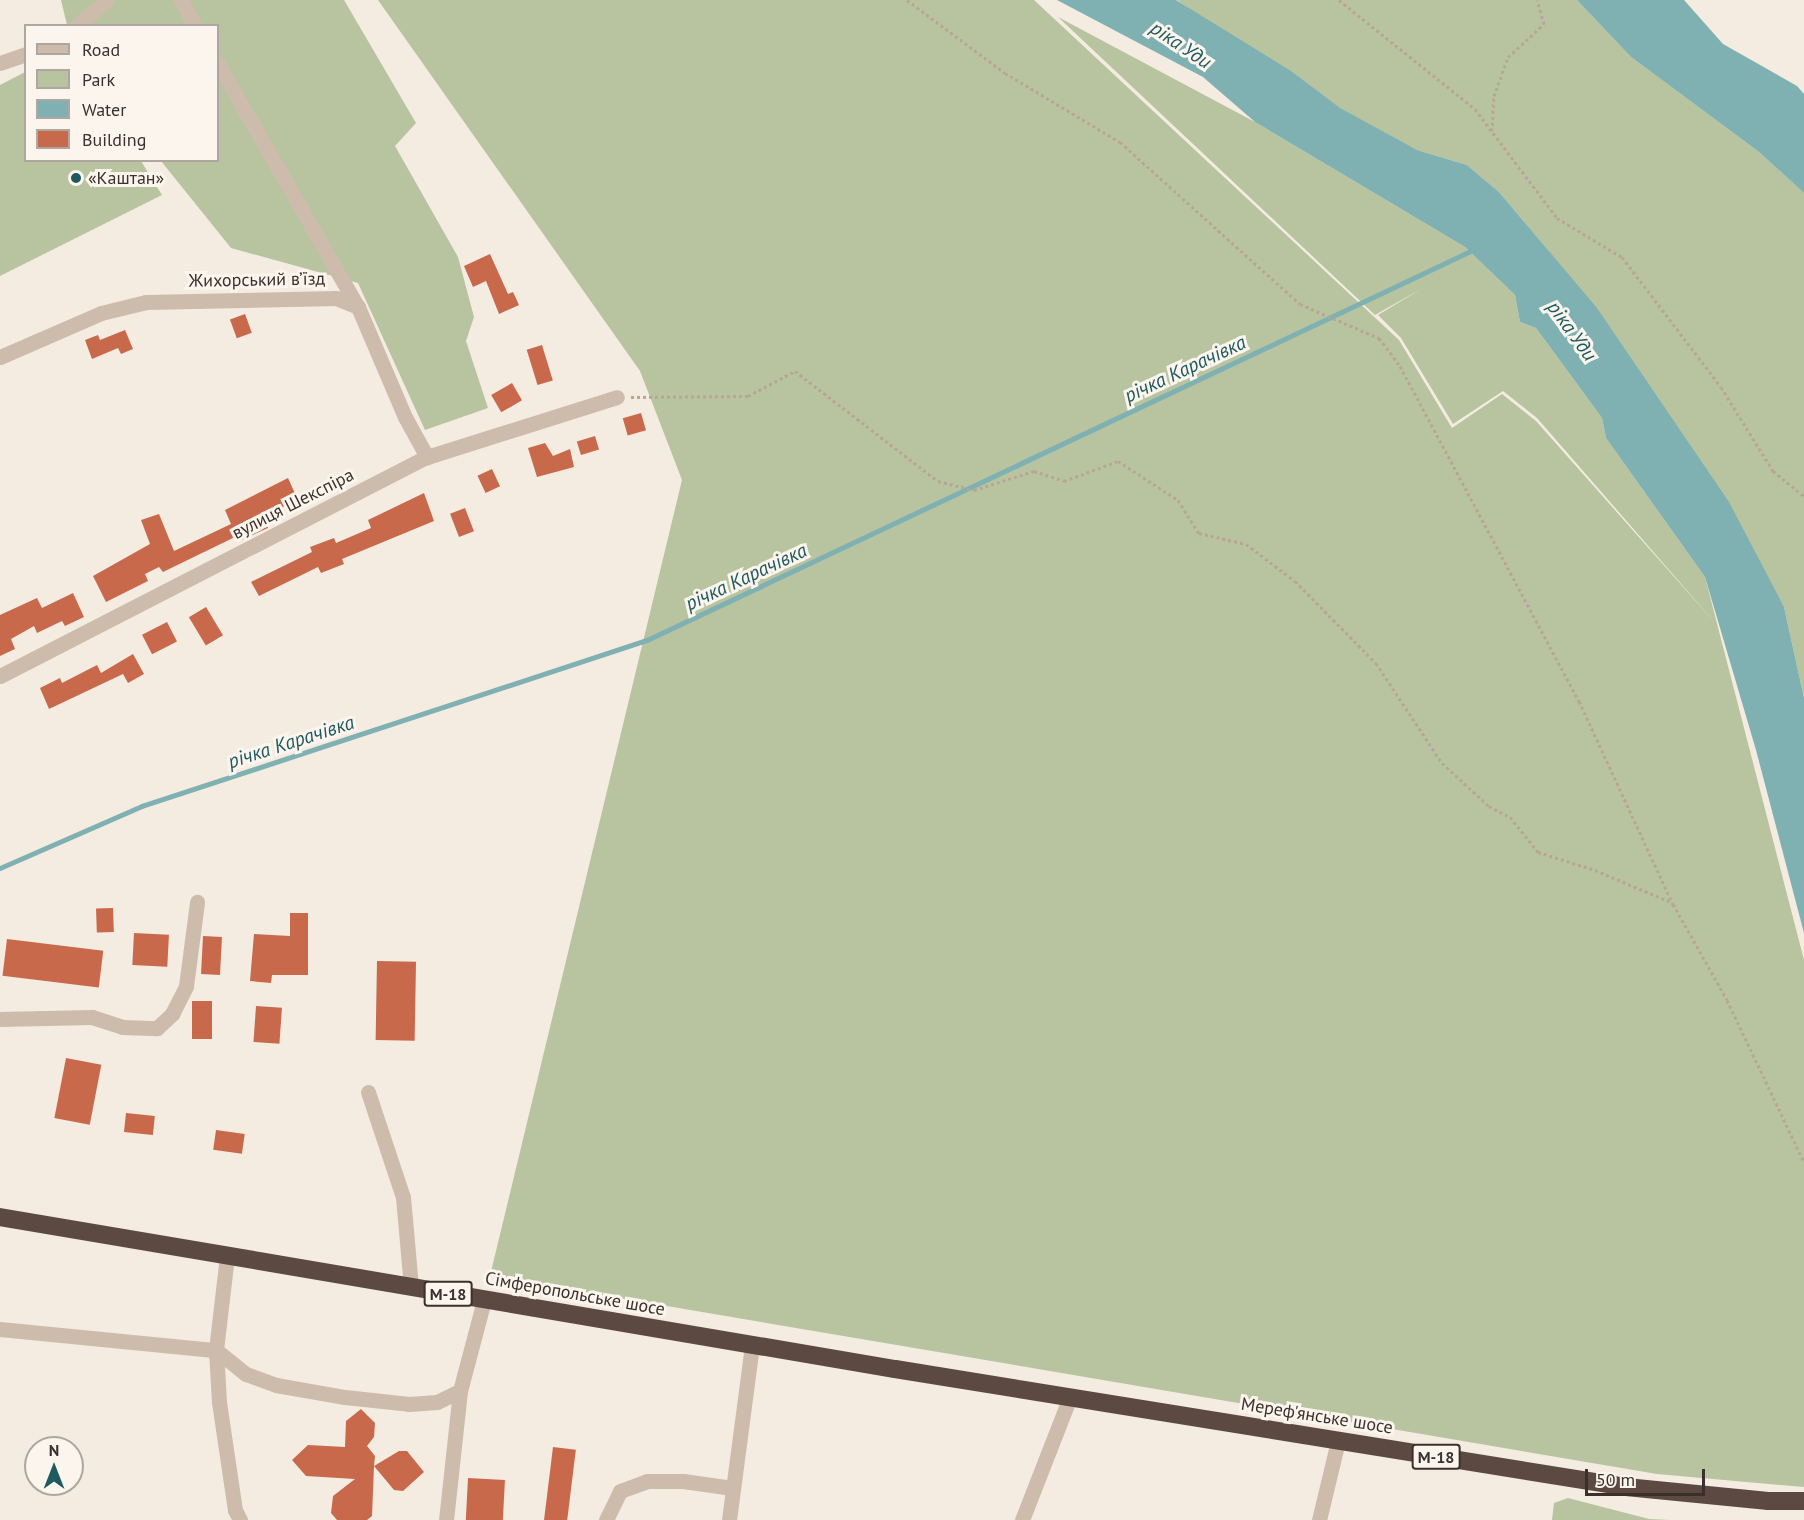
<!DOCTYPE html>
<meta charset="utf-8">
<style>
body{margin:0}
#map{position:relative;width:1804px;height:1520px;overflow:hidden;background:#f4ebe1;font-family:"PT Sans",sans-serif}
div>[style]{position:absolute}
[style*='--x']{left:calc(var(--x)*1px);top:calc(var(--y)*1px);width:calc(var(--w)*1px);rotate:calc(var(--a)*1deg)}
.green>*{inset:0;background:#b8c4a0}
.water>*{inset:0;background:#7fb0b2}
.stream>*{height:4.5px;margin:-2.25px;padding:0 2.25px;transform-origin:2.25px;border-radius:2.25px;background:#7fb0b2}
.building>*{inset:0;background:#c8694b;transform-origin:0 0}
.path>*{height:3px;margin-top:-1.5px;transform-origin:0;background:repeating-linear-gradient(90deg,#b9a596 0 3px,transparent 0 6px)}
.minor>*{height:15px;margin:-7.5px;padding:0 7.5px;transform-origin:7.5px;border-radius:7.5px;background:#cdbbac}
.highway>*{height:18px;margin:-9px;padding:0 9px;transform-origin:9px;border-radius:9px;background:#5c4a42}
.dots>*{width:16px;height:16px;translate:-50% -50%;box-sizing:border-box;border:3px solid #fbf5ee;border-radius:50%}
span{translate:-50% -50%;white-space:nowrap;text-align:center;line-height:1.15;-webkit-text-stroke:6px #fbf5ee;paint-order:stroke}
.shield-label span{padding:2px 4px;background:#fbf5ee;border:2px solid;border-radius:4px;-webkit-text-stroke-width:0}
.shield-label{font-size:16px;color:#3b302b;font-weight:700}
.poi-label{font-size:18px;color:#3b302b}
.left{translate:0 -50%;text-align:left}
.street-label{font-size:18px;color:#3b302b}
.water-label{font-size:20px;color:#1f5a5e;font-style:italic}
.legend{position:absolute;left:24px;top:24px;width:195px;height:138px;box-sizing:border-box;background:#fbf5ee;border:2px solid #aea6a0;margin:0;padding:8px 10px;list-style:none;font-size:18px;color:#3b302b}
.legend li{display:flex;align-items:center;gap:12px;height:30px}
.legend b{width:30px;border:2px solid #aea6a0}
.north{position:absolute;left:24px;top:1436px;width:60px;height:60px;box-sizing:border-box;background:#fbf5ee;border:2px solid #aea6a0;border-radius:50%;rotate:0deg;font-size:16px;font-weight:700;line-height:24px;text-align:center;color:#3b302b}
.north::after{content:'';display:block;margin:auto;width:21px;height:27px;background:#1f5a5e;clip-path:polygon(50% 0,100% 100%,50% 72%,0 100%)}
.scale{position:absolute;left:1585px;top:1469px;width:120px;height:27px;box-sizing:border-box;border:3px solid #3b302b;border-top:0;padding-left:8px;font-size:18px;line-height:21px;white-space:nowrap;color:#3b302b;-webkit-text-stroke:4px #fbf5ee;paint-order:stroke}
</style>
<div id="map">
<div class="green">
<i style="clip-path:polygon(61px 0,344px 0,416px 123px,395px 146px,458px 257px,474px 317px,466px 341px,488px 408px,425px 430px,358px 283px,231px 248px,161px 161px,218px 160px,218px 26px,67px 25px)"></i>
<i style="clip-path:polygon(378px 0,1034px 0,1399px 340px,1452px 428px,1502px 394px,1536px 421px,1716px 624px,1537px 418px,1503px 391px,1453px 424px,1401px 338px,1378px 315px,1421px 289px,1375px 315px,1058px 17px,1255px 122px,1465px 247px,1515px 295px,1520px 322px,1536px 328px,1602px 418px,1606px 438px,1705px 577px,1804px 960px,1804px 1487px,1657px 1474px,490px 1276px,682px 480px,640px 371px)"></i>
<i style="clip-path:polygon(1177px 0,1577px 0,1631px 57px,1759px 152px,1804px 193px,1804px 698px,1784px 607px,1548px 250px,1499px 192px,1467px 165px,1417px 150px,1347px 119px)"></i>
<i style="clip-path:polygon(25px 72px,26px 160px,141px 161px,162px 195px,0 276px,0 85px)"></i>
<i style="clip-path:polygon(1568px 1498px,1649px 1519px,1670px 1520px,1552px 1520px,1554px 1503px)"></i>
</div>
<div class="water">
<i style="clip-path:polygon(1057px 0,1176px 0,1291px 71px,1340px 108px,1417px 150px,1467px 165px,1499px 192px,1597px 308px,1729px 502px,1784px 607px,1804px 698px,1804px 933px,1756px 750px,1705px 577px,1606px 438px,1602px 418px,1536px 328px,1520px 322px,1515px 295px,1465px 247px,1255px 122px,1203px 77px)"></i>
<i style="clip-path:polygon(1577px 0,1684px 0,1723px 44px,1797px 86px,1804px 94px,1804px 193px,1759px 152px,1631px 57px)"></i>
</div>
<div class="stream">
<i style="--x:0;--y:868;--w:155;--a:-23.6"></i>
<i style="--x:142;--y:806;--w:532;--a:-18.2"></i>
<i style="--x:647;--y:640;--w:916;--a:-25.28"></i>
</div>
<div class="building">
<i style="clip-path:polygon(490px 254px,508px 294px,513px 292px,519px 305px,499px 314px,486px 281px,473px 287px,464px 266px)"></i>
<i style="left:245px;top:314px;width:20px;height:16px;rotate:70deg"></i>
<i style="clip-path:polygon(125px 330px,133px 349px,121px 354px,118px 348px,92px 359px,85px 340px,98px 335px,100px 340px)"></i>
<i style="left:542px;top:345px;width:37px;height:16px;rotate:73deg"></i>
<i style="left:512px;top:383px;width:20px;height:24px;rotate:60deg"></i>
<i style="left:641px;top:413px;width:18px;height:19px;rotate:74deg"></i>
<i style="left:595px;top:436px;width:14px;height:19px;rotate:73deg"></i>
<i style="clip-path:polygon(545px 443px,553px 456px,570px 449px,574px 467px,537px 477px,528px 448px)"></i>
<i style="left:492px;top:469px;width:19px;height:16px;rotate:65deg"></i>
<i style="clip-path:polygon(288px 478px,298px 500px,263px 516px,268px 528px,239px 541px,237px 536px,163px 572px,159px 567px,145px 574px,148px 581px,106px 602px,93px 576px,150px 544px,141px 520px,159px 514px,174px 551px,231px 524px,225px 510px)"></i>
<i style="clip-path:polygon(424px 493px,434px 521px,342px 559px,344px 564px,321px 573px,318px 567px,259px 596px,251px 582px,312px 552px,310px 547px,334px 538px,336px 543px,371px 528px,368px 520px)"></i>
<i style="left:465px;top:508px;width:25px;height:16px;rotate:69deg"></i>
<i style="clip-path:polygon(73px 593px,84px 617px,65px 626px,62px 621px,37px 633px,34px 626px,11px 639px,15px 649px,0 656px,0 615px,37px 598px,42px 608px)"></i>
<i style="left:206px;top:607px;width:33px;height:20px;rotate:59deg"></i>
<i style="left:167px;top:622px;width:22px;height:28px;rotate:63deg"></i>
<i style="clip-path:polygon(133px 654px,144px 674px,128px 683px,123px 674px,49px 709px,40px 688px,60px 678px,62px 683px,97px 665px,101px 673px)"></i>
<i style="left:113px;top:908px;width:24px;height:17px;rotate:88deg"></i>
<i style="clip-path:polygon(290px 913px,308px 913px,308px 975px,272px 975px,271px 983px,250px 981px,254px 934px,290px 936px)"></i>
<i style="left:134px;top:933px;width:35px;height:32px;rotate:3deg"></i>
<i style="left:203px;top:936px;width:19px;height:38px;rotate:3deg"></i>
<i style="left:7px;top:939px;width:97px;height:37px;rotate:7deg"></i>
<i style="left:377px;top:961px;width:39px;height:79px;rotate:1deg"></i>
<i style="left:192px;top:1001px;width:20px;height:38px"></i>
<i style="left:256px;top:1006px;width:26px;height:36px;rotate:4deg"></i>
<i style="left:66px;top:1058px;width:36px;height:61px;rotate:11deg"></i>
<i style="left:126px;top:1113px;width:29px;height:19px;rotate:6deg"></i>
<i style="left:216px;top:1130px;width:29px;height:20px;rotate:8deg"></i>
<i style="clip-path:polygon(361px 1409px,375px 1423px,374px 1437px,367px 1446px,375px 1456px,374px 1466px,399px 1451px,407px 1451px,424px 1472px,403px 1491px,394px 1490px,374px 1466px,372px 1516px,367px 1520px,337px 1520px,331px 1513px,333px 1496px,355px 1479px,306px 1476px,292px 1460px,308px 1445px,345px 1447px,346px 1421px)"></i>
<i style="left:553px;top:1447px;width:23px;height:74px;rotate:7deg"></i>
<i style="left:468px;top:1478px;width:37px;height:42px;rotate:3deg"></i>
</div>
<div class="path">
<i style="--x:907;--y:0;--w:122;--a:36.7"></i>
<i style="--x:1005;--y:73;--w:134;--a:31"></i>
<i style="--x:1120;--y:142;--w:242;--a:42"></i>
<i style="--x:1300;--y:304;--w:86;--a:23.3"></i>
<i style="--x:1379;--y:338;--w:35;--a:53"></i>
<i style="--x:1400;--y:366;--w:380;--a:61.9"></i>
<i style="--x:1579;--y:701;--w:224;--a:65.2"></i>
<i style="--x:1673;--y:904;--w:110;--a:60.6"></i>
<i style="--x:1727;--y:1000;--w:179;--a:64.6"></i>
<i style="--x:1339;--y:0;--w:174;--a:38.7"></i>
<i style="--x:1475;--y:109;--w:136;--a:53"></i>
<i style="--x:1557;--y:218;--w:76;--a:31"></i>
<i style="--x:1622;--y:257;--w:163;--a:52.7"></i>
<i style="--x:1721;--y:387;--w:99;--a:58.2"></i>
<i style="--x:1773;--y:471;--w:40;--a:39"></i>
<i style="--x:1492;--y:131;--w:35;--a:-87"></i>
<i style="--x:1494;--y:96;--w:41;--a:-70.3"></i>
<i style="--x:1508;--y:57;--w:49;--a:-42.5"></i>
<i style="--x:1544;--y:24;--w:25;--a:-106"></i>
<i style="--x:631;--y:397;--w:117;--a:-0.5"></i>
<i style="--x:748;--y:396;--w:53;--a:-28"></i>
<i style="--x:795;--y:371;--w:180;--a:37.6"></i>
<i style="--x:938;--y:481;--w:37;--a:14"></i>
<i style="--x:974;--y:490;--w:63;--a:-17.6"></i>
<i style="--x:1034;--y:471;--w:32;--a:18"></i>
<i style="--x:1064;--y:481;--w:58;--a:-20.3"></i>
<i style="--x:1118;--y:461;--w:72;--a:33"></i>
<i style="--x:1178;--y:500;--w:39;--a:58"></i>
<i style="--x:1199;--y:533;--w:48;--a:13.2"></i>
<i style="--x:1246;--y:544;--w:61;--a:37.1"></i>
<i style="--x:1295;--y:581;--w:115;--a:45.4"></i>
<i style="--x:1376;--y:663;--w:120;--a:56.6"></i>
<i style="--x:1442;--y:763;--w:64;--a:42.5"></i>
<i style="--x:1489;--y:806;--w:24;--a:28"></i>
<i style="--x:1510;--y:817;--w:45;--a:51.3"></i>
<i style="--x:1538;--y:852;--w:60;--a:17.5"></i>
<i style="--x:1595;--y:870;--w:85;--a:22.9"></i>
</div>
<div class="minor">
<i style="--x:181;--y:0;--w:30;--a:62"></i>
<i style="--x:76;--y:26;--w:40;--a:-40"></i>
<i style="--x:0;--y:63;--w:28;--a:-19"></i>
<i style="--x:218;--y:64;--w:280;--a:60.1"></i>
<i style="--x:0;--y:357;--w:110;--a:-23.5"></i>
<i style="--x:101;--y:313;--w:46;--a:-13.7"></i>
<i style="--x:146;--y:302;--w:190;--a:-1.2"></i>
<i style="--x:336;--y:298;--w:24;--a:22"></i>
<i style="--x:358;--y:307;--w:120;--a:66.9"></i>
<i style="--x:405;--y:417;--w:46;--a:61.2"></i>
<i style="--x:0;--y:676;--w:480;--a:-27.2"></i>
<i style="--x:427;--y:457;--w:199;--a:-17.5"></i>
<i style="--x:0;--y:1019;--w:92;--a:-1.2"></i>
<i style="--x:92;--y:1017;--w:32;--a:18"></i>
<i style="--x:122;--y:1027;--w:35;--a:2"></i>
<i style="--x:157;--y:1028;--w:21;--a:-43"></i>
<i style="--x:172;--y:1014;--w:31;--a:-63"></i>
<i style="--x:186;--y:986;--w:85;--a:-82.5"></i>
<i style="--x:368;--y:1092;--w:111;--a:71.6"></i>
<i style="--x:403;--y:1197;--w:90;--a:84.9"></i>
<i style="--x:227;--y:1256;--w:95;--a:96.7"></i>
<i style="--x:216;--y:1350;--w:52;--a:86.7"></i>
<i style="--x:219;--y:1402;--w:109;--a:81.6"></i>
<i style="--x:235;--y:1510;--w:11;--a:63"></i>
<i style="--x:0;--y:1329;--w:217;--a:5.6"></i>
<i style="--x:216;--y:1350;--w:38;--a:39"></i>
<i style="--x:246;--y:1374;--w:32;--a:20"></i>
<i style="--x:276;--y:1385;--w:70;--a:9.9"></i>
<i style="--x:345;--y:1397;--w:64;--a:6.2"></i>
<i style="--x:409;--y:1404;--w:28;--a:-4"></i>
<i style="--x:437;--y:1402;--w:25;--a:-26"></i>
<i style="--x:446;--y:1520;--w:130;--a:-83.8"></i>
<i style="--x:460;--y:1391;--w:94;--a:-75.2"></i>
<i style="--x:606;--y:1520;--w:32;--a:-64"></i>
<i style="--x:620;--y:1491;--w:29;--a:-20"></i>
<i style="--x:647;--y:1481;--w:36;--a:0"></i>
<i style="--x:683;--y:1481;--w:50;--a:8"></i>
<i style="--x:729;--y:1520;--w:177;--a:-82.5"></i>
<i style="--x:1022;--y:1520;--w:132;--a:-68.7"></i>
<i style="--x:1319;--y:1520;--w:81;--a:-76.5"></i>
</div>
<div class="highway">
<i style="--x:0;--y:1217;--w:908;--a:9.64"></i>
<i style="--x:895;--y:1369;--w:740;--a:9.17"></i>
<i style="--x:1626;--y:1487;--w:143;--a:5.6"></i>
<i style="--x:1768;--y:1501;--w:36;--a:0"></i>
</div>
<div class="dots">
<i style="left:76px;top:178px;background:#1f5a5e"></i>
</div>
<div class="shield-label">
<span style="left:448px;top:1294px">М-18</span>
<span style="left:1436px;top:1457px">М-18</span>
</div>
<div class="poi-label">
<span class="left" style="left:88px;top:178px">«Каштан»</span>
</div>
<div class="street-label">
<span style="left:257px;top:280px;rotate:-1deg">Жихорський в’їзд</span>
<span style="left:293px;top:504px;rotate:-27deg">вулиця Шекспіра</span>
<span style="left:575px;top:1294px;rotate:10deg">Сімферопольське шосе</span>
<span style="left:1317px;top:1416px;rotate:9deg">Мереф'янське шосе</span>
</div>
<div class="water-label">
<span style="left:1181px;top:45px;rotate:34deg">ріка Уди</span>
<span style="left:1572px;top:331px;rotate:54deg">ріка Уди</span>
<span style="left:1185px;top:369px;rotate:-25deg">річка Карачівка</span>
<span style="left:746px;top:577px;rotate:-25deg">річка Карачівка</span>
<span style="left:291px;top:742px;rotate:-18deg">річка Карачівка</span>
</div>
<ul class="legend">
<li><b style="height:8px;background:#cdbbac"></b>Road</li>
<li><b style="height:16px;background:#b8c4a0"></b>Park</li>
<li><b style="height:16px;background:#7fb0b2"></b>Water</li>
<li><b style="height:16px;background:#c8694b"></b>Building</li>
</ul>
<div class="north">N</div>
<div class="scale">50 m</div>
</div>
